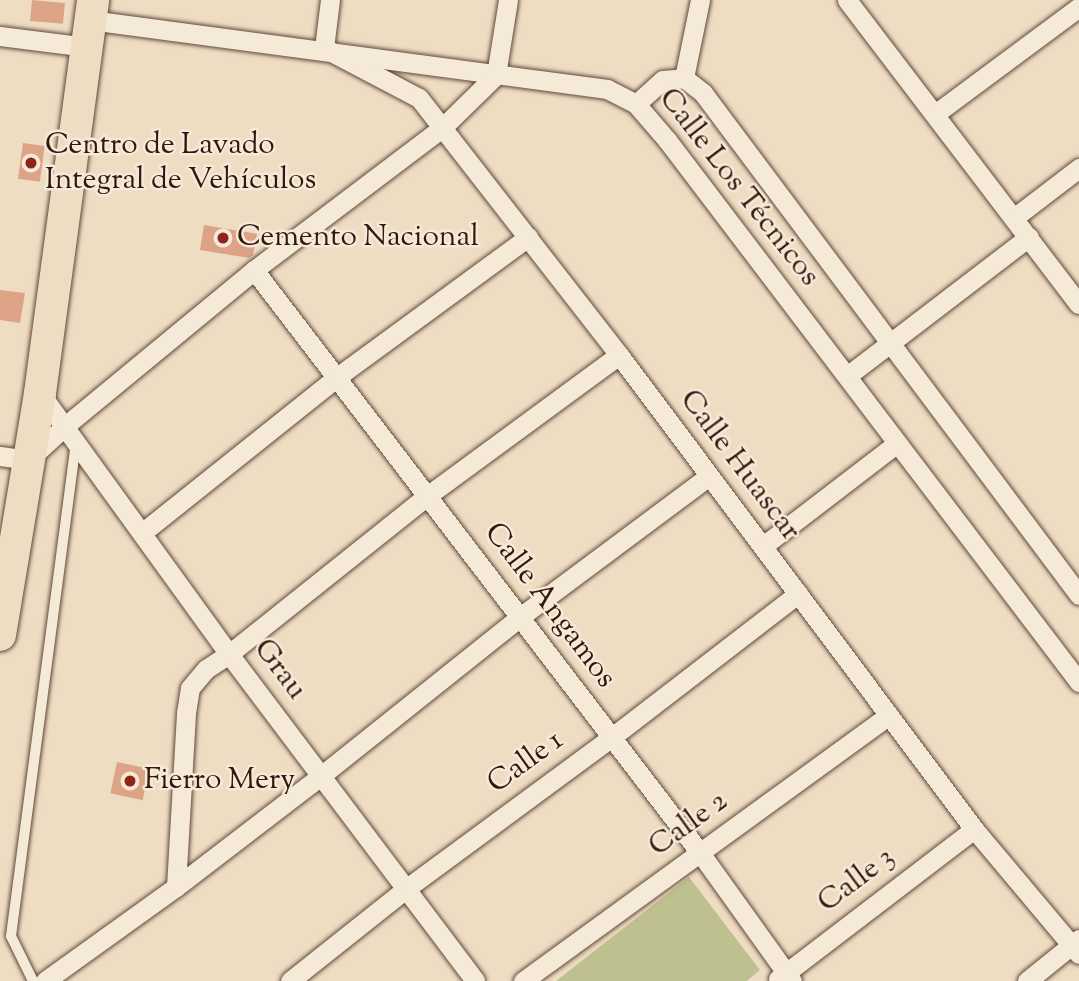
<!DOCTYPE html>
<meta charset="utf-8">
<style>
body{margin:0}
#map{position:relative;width:1079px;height:981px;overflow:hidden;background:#efddc3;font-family:"Sorts Mill Goudy",serif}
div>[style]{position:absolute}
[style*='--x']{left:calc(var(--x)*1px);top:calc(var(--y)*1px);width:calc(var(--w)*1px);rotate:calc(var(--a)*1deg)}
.green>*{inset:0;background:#bec090}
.building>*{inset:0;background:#dca387;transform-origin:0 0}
.roads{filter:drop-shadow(0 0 2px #61483a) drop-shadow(0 0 2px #61483a)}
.service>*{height:10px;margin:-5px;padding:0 5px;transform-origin:5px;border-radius:5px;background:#f5e9d8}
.minor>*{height:19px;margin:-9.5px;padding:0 9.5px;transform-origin:9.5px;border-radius:9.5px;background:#f5e9d8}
.primary>*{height:32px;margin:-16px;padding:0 16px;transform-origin:16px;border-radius:16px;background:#efddc3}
.dots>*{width:19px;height:19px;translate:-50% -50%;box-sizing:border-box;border:4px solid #f5e9d8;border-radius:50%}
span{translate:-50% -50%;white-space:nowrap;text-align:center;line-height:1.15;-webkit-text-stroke:5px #f5e9d8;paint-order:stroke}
.poi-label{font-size:30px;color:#32170c}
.left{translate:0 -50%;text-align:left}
.street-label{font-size:30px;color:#32170c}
</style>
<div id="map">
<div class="green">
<i style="clip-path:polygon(689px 877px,760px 970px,747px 981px,556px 981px)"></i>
</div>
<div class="building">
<i style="left:32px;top:0;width:33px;height:21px;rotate:5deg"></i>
<i style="left:23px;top:143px;width:22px;height:36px;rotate:8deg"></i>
<i style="clip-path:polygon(204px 225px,257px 234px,253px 255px,249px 258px,200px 250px)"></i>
<i style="clip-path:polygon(0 290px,25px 293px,20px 323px,0 320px)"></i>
<i style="left:117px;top:762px;width:33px;height:32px;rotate:12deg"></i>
</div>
<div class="roads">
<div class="service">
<i style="--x:33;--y:981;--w:50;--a:-116.1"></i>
<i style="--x:11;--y:936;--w:495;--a:-82.5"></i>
</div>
<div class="minor">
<i style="--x:330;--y:0;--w:48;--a:97.1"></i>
<i style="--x:324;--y:48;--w:107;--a:27.8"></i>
<i style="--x:419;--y:98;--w:326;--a:52.1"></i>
<i style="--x:619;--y:355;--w:592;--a:53.17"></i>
<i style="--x:974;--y:829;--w:163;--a:50"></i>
<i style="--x:700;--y:0;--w:80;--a:101.6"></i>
<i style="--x:684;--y:78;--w:24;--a:38"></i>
<i style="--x:703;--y:93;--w:627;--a:53.17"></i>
<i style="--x:847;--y:0;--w:382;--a:52.7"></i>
<i style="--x:90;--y:20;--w:522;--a:7.6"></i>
<i style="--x:607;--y:89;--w:33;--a:27"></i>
<i style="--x:636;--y:104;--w:48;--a:49.3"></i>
<i style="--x:667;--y:140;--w:681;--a:52.76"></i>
<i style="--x:0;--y:36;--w:88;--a:7.2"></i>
<i style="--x:636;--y:104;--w:36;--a:-42"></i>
<i style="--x:663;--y:80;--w:21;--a:-5"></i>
<i style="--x:935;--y:114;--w:179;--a:-36.6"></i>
<i style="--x:1015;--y:217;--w:81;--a:-37.4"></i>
<i style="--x:254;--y:270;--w:735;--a:52.57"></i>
<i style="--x:701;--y:854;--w:156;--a:54.4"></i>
<i style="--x:847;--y:376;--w:229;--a:-37.4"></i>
<i style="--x:40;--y:393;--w:322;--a:54.1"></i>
<i style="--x:229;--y:654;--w:409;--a:53"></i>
<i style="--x:0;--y:456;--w:28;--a:8"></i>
<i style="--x:28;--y:460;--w:50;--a:-42.6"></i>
<i style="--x:65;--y:426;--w:245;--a:-39.5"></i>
<i style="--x:254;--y:270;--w:237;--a:-37.1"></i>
<i style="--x:443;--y:127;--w:74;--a:-44.5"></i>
<i style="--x:496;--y:75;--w:76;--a:-80.9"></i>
<i style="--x:143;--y:532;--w:248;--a:-38.6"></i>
<i style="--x:337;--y:377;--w:237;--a:-36.2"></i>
<i style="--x:763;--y:546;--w:168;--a:-37.5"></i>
<i style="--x:176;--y:887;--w:174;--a:-86.7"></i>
<i style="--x:186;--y:713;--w:25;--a:-81"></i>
<i style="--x:190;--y:688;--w:25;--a:-50"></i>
<i style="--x:206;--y:669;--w:27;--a:-33"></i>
<i style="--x:229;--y:654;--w:253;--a:-38.6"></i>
<i style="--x:427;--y:496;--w:238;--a:-36.3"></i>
<i style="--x:778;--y:979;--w:247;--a:-37.4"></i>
<i style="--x:45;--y:981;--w:161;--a:-35.7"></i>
<i style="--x:176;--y:887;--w:184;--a:-37.5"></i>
<i style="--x:322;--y:775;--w:253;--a:-38.6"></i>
<i style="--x:520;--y:617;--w:234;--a:-36.7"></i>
<i style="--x:290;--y:981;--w:149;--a:-38.5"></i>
<i style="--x:407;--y:888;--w:255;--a:-36.4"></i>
<i style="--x:612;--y:737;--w:235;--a:-37.6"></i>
<i style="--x:523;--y:981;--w:452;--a:-36"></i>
<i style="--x:1027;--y:981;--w:67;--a:-38.9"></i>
</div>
<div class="primary">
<i style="--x:0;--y:635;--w:245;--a:-80.6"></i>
<i style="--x:40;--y:393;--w:397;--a:-82.3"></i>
</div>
</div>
<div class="dots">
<i style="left:31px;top:163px;background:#8f2418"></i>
<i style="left:223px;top:238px;background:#8f2418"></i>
<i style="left:130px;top:781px;background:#8f2418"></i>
</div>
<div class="poi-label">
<span class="left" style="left:45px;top:163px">Centro de Lavado<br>Integral de Vehículos</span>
<span class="left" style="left:237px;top:238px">Cemento Nacional</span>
<span class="left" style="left:144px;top:781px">Fierro Mery</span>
</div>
<div class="street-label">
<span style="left:738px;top:188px;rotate:52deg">Calle Los Técnicos</span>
<span style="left:739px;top:466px;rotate:53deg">Calle Huascar</span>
<span style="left:549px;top:606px;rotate:53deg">Calle Angamos</span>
<span style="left:279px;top:670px;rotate:53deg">Grau</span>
<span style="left:526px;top:763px;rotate:-36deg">Calle 1</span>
<span style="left:689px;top:825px;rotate:-36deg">Calle 2</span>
<span style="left:857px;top:881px;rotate:-37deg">Calle 3</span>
</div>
</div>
